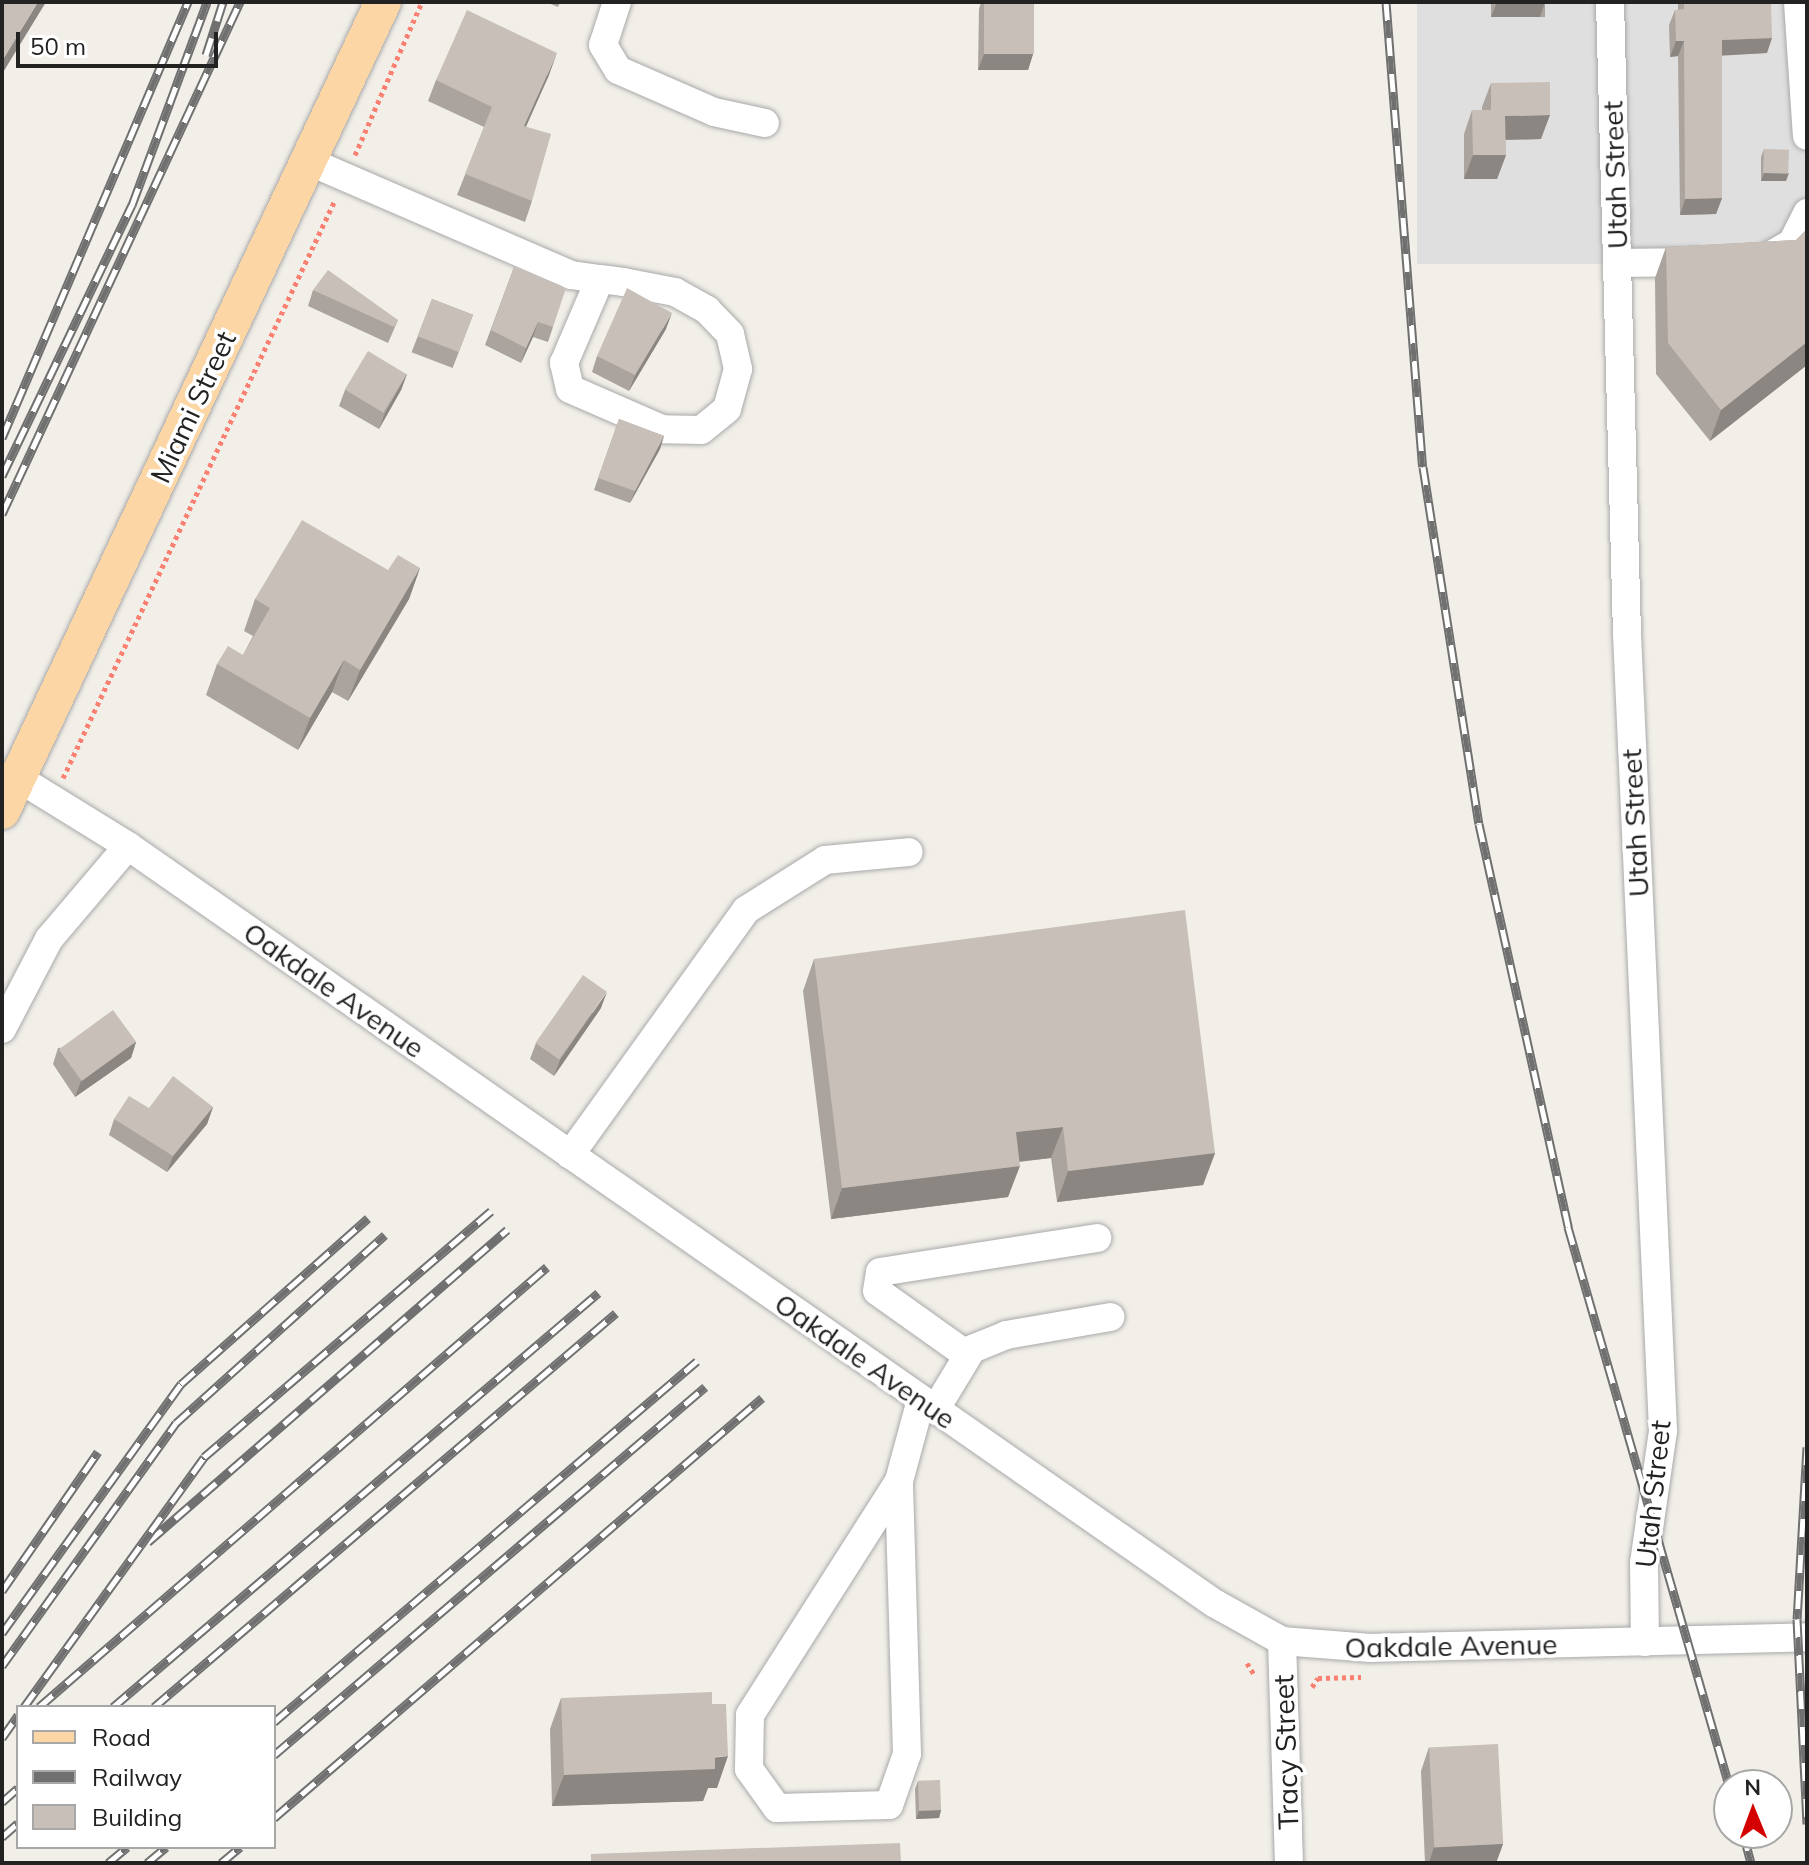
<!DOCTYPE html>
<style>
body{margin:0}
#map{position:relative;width:1809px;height:1865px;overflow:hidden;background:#f2efe9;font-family:Mulish,sans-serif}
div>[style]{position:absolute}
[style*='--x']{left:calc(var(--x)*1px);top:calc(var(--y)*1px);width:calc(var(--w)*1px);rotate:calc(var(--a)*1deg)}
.residential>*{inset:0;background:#e0dfdf;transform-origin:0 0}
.path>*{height:5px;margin-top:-2.5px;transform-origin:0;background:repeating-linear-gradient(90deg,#fa8072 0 4px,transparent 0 8px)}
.roads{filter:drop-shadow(0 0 2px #a9a9a9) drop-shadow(0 0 2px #a9a9a9)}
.minor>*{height:28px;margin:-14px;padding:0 14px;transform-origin:14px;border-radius:14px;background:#fff}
.major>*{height:36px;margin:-18px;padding:0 18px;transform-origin:18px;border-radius:18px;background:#fcd6a4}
.rail>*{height:9px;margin-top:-4.5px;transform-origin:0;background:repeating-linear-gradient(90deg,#fff 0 18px,#707070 0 36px);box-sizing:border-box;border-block:2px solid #707070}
.wall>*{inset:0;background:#aba49e;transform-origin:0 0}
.shaded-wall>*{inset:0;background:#8b8681}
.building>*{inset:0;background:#c7bfb8;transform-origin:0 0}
span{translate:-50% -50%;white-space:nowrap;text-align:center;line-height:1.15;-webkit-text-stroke:7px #fff;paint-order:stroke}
.street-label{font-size:28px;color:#222}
.frame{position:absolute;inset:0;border:4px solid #222;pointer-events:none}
.legend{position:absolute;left:16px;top:1705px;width:260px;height:144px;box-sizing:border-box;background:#fff;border:2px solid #a7a7a7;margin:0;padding:10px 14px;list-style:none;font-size:24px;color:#222}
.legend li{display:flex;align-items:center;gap:16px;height:40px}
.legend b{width:40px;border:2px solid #a7a7a7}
.north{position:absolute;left:1713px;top:1769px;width:80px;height:80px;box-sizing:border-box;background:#fff;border:2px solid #a7a7a7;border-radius:50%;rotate:359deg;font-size:22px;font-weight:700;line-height:32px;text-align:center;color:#222}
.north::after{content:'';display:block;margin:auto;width:28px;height:36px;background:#d40000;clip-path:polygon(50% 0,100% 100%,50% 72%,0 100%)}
.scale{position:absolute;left:16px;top:32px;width:202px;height:36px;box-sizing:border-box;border:4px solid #222;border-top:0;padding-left:10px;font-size:24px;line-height:28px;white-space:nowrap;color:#222;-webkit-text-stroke:6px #fff;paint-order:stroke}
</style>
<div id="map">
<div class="residential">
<i style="left:1417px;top:2px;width:390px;height:262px"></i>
</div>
<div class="path">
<i style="--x:355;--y:155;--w:167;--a:-66.4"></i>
<i style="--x:63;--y:778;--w:639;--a:-64.8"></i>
<i style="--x:1247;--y:1663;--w:15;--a:58"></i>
<i style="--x:1312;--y:1687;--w:11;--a:-56"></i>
<i style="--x:1318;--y:1678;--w:43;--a:-1.3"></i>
</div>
<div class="roads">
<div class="minor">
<i style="--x:617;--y:2;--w:45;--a:108"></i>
<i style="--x:603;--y:45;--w:29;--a:59"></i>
<i style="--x:618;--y:70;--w:105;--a:23.6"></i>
<i style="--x:714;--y:112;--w:52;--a:12.2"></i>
<i style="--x:1610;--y:2;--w:632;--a:88.46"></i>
<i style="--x:1627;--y:634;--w:798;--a:87.41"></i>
<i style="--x:1663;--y:1431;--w:133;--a:98.2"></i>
<i style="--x:1644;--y:1563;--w:79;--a:89.3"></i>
<i style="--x:1798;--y:2;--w:134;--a:86.2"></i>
<i style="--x:308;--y:161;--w:287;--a:23.4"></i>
<i style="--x:571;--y:275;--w:29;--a:8"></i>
<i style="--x:600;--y:279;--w:23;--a:7"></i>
<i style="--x:623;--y:282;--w:53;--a:10.9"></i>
<i style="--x:675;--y:292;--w:37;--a:29"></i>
<i style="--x:707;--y:310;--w:33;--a:46"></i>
<i style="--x:730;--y:334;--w:36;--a:77"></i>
<i style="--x:738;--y:369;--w:41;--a:105.4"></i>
<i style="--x:727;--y:409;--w:33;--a:141"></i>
<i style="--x:701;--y:430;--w:39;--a:-179"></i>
<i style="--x:662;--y:429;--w:100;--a:-156.5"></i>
<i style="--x:570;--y:389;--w:27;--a:-103"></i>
<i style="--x:564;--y:363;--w:91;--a:-66.8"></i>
<i style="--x:1764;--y:259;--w:32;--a:-30"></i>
<i style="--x:1792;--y:243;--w:34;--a:-63"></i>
<i style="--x:1617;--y:263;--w:82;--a:-0.7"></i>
<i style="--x:18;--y:778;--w:129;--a:31.7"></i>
<i style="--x:128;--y:846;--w:1324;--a:34.88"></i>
<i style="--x:1214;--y:1603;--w:78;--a:29.2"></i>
<i style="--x:1282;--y:1641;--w:89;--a:4.5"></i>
<i style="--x:1371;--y:1648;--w:436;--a:-1.4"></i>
<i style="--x:2;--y:1029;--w:102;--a:-62.4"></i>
<i style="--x:49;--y:939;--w:122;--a:-49.7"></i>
<i style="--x:570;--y:1155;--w:302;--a:-54.3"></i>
<i style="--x:746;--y:910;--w:93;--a:-32.3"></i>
<i style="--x:825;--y:860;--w:84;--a:-5.4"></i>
<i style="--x:967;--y:1355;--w:110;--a:-144.6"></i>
<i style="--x:877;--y:1291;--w:19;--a:-81"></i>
<i style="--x:880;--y:1272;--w:220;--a:-8.9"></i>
<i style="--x:935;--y:1410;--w:71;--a:-58.8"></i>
<i style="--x:972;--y:1349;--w:37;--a:-22"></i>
<i style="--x:1006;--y:1335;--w:106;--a:-9.8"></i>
<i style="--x:899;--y:1481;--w:277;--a:122.5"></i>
<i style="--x:750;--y:1715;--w:54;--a:91.1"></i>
<i style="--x:749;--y:1769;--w:48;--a:54.3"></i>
<i style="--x:777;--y:1808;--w:112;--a:-1.5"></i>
<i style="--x:889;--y:1805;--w:54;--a:-70.6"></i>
<i style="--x:907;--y:1754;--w:273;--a:-91.7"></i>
<i style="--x:899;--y:1481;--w:84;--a:-74.8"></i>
<i style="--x:1282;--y:1641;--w:222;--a:88.2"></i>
</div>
<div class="major">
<i style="--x:2;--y:811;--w:894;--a:-64.78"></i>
</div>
</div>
<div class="rail">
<i style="--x:1386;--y:2;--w:466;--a:85.5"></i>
<i style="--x:1423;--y:467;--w:361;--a:81.1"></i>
<i style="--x:1479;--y:824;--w:413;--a:77.5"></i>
<i style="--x:1568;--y:1227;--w:581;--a:73.91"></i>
<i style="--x:206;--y:55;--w:56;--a:-72.2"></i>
<i style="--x:2;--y:438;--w:474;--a:-66.9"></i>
<i style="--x:2;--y:476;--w:301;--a:-64.4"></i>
<i style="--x:132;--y:205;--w:216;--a:-69.7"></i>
<i style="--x:2;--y:514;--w:565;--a:-65.07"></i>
<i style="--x:1807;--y:1447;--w:172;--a:93.3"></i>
<i style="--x:1797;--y:1619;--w:205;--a:87.2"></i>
<i style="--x:148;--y:1542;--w:476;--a:-41"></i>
<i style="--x:2;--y:1591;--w:169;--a:-55.4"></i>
<i style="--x:2;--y:1633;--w:307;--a:-54.3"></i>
<i style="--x:181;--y:1384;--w:250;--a:-41.6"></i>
<i style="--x:2;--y:1666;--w:299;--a:-54.4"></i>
<i style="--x:176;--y:1423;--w:281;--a:-42"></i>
<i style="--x:24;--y:1707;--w:308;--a:-54.2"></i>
<i style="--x:204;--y:1457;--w:378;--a:-40.6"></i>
<i style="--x:39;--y:1707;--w:672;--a:-40.9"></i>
<i style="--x:113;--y:1707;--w:638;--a:-40.48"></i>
<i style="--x:154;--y:1707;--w:607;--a:-40.46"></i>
<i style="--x:274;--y:1722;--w:556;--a:-40.48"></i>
<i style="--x:2;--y:1738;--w:28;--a:-55"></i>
<i style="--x:274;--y:1755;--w:567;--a:-40.49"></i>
<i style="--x:2;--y:1802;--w:21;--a:-41"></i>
<i style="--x:274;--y:1818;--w:644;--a:-40.72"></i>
<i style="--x:1743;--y:1833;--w:31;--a:75"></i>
<i style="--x:2;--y:1837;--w:21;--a:-41"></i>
<i style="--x:108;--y:1863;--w:25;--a:-40"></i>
<i style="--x:147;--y:1863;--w:25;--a:-40"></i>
<i style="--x:221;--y:1863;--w:25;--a:-40"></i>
</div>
<div class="wall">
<i style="clip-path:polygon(546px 2px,560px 2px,558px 7px)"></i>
<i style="clip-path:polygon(981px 2px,1034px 2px,1033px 54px,1028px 70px,978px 70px,979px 9px)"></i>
<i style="left:1491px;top:2px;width:54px;height:15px"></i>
<i style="clip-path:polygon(1678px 2px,1771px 2px,1767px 53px,1722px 55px,1722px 198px,1716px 214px,1680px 215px,1678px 56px,1670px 57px,1669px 25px,1675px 10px,1678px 10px)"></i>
<i style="clip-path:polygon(549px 75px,526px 126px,532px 201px,525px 222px,457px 195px,484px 127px,428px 101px,436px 80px)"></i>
<i style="clip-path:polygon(1491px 83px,1541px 139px,1505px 140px,1506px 155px,1497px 179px,1464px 179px,1464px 134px,1472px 110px,1482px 110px,1482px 107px)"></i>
<i style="clip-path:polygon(1764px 149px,1786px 181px,1761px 181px,1761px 157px)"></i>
<i style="clip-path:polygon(1807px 229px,1807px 365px,1710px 441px,1656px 374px,1655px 278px,1666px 247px,1796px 240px)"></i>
<i style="clip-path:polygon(514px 267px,553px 327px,548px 342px,533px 337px,521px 363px,485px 345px)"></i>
<i style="clip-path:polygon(313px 290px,398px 320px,388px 343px,308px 306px)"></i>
<i style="left:432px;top:299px;width:44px;height:57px;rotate:21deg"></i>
<i style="clip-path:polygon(666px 329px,629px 391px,592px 372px,597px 356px)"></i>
<i style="clip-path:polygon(407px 374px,401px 390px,379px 429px,339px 406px,345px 390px)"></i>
<i style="clip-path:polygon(619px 419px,664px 436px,660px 449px,630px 503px,594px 490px)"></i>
<i style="clip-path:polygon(420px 568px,409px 599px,348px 701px,332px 692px,298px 750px,206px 695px,217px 664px,243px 655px,253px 636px,244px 631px,255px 599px,388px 570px)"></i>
<i style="clip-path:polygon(814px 959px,1215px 1153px,1203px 1185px,1057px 1202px,1051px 1158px,1019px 1162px,1008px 1197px,831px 1219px,803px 991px)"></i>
<i style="clip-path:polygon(601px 1008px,554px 1076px,530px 1059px,536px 1043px)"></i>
<i style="clip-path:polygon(136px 1042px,131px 1058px,75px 1097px,53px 1064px,58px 1048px)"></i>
<i style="clip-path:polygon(213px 1107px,207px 1124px,167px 1172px,109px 1135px,114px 1119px,149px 1108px)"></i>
<i style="clip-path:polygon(561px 1698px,717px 1788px,708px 1788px,703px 1801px,552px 1806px,550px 1729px)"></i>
<i style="clip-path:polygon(1429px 1747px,1503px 1844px,1496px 1863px,1425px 1863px,1421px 1771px)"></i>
<i style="clip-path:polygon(918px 1781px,941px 1810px,939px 1818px,916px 1819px,915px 1789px)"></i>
</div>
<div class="shaded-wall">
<i style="clip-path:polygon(38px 2px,46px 2px,2px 74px,2px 61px)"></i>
<i style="clip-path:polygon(1497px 2px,1545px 2px,1540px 17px,1491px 17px)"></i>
<i style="clip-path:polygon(1772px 38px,1767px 53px,1716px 56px,1722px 40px)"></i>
<i style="clip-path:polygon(1676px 41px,1684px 41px,1678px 56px,1670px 57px)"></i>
<i style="clip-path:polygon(557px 53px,549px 75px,517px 147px,524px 126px)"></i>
<i style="clip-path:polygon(984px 54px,1033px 54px,1028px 70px,978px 70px)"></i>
<i style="clip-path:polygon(1550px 115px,1541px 139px,1496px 140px,1505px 116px)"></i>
<i style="clip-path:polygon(1473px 155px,1506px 155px,1497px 179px,1464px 179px)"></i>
<i style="clip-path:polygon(1764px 173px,1789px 173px,1786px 181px,1761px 181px)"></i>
<i style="clip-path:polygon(1722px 198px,1716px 214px,1680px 215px,1685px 199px)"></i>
<i style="clip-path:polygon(672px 313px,666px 329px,629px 391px,635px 375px)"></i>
<i style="clip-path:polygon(538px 322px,533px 337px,521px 363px,526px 348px)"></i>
<i style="clip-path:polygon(1807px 342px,1807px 365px,1710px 441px,1721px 410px)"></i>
<i style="clip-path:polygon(407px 374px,401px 390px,379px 429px,385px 413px)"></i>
<i style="clip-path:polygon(664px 436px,660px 449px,630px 503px,635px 491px)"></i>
<i style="clip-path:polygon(420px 568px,409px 599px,348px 701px,360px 670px)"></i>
<i style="clip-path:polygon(344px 660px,332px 692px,298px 750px,310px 718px)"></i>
<i style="clip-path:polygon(607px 992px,601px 1008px,554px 1076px,560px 1060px)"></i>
<i style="clip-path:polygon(136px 1042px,131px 1058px,75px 1097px,81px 1081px)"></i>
<i style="clip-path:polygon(213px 1107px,207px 1124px,167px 1172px,173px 1156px)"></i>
<i style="clip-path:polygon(1063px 1127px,1051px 1158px,1005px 1163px,1016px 1132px)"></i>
<i style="clip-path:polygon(1215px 1153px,1203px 1185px,1057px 1202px,1068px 1171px)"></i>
<i style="clip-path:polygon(1020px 1166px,1008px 1197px,831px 1219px,842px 1188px)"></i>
<i style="clip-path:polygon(728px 1756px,717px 1788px,708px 1788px,703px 1801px,552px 1806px,564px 1775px)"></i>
<i style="clip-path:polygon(941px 1810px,939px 1818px,916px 1819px,919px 1811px)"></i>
<i style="clip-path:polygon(1503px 1844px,1496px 1863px,1429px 1863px,1434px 1847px)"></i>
</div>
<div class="building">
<i style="clip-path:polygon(2px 2px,38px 2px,2px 61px)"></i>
<i style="left:984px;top:2px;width:50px;height:52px"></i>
<i style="clip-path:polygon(1684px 2px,1771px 2px,1772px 38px,1722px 40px,1722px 198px,1685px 199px,1684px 41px,1676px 41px,1675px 10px,1684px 9px)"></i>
<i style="clip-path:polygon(467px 10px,557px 53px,524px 126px,551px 134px,532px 201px,465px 174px,492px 107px,436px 80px)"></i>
<i style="clip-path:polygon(1550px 82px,1550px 115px,1505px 116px,1506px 155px,1473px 155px,1472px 110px,1491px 110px,1491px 83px)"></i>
<i style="left:1764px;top:149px;width:25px;height:24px;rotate:2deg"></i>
<i style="clip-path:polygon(1807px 229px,1807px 342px,1721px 410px,1668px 343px,1666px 247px,1796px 240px)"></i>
<i style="clip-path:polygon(514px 267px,566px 288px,553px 327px,538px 322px,526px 348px,491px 330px)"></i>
<i style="clip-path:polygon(328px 270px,398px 320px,394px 327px,313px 290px)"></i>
<i style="clip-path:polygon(627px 288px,672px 313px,635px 375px,597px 356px)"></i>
<i style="left:432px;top:299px;width:44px;height:40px;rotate:21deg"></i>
<i style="left:368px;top:351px;width:45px;height:45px;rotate:31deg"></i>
<i style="clip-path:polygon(619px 419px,664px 436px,635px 491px,598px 478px)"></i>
<i style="clip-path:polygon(302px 520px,388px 570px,398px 555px,420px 568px,360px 670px,344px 660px,310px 718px,217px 664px,228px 646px,243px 655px,270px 608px,255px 599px)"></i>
<i style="clip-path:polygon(1185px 910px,1215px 1153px,1068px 1171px,1063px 1127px,1016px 1132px,1020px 1166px,842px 1188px,814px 959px)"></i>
<i style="left:583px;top:975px;width:29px;height:83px;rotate:35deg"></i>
<i style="left:113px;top:1010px;width:39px;height:67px;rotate:54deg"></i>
<i style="clip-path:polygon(173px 1076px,213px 1107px,173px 1156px,114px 1119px,129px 1096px,149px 1108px)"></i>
<i style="clip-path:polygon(712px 1692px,712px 1704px,726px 1704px,728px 1756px,715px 1757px,715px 1769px,564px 1775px,561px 1698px)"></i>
<i style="left:1498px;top:1744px;width:100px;height:69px;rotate:87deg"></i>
<i style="left:940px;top:1780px;width:30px;height:22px;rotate:88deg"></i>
<i style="clip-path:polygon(900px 1843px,901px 1863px,591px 1863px,591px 1854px)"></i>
</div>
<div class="street-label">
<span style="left:1615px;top:175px;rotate:-92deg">Utah Street</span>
<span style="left:193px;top:407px;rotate:-65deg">Miami Street</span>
<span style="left:1635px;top:823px;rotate:-93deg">Utah Street</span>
<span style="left:334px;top:990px;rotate:35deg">Oakdale Avenue</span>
<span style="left:865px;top:1361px;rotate:35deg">Oakdale Avenue</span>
<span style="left:1653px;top:1494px;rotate:-84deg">Utah Street</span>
<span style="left:1451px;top:1646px;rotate:-1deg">Oakdale Avenue</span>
<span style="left:1286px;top:1752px;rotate:-92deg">Tracy Street</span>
</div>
<div class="frame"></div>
<ul class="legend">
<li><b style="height:10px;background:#fcd6a4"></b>Road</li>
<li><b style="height:10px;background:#707070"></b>Railway</li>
<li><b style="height:22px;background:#c7bfb8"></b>Building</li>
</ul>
<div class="north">N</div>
<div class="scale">50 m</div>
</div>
